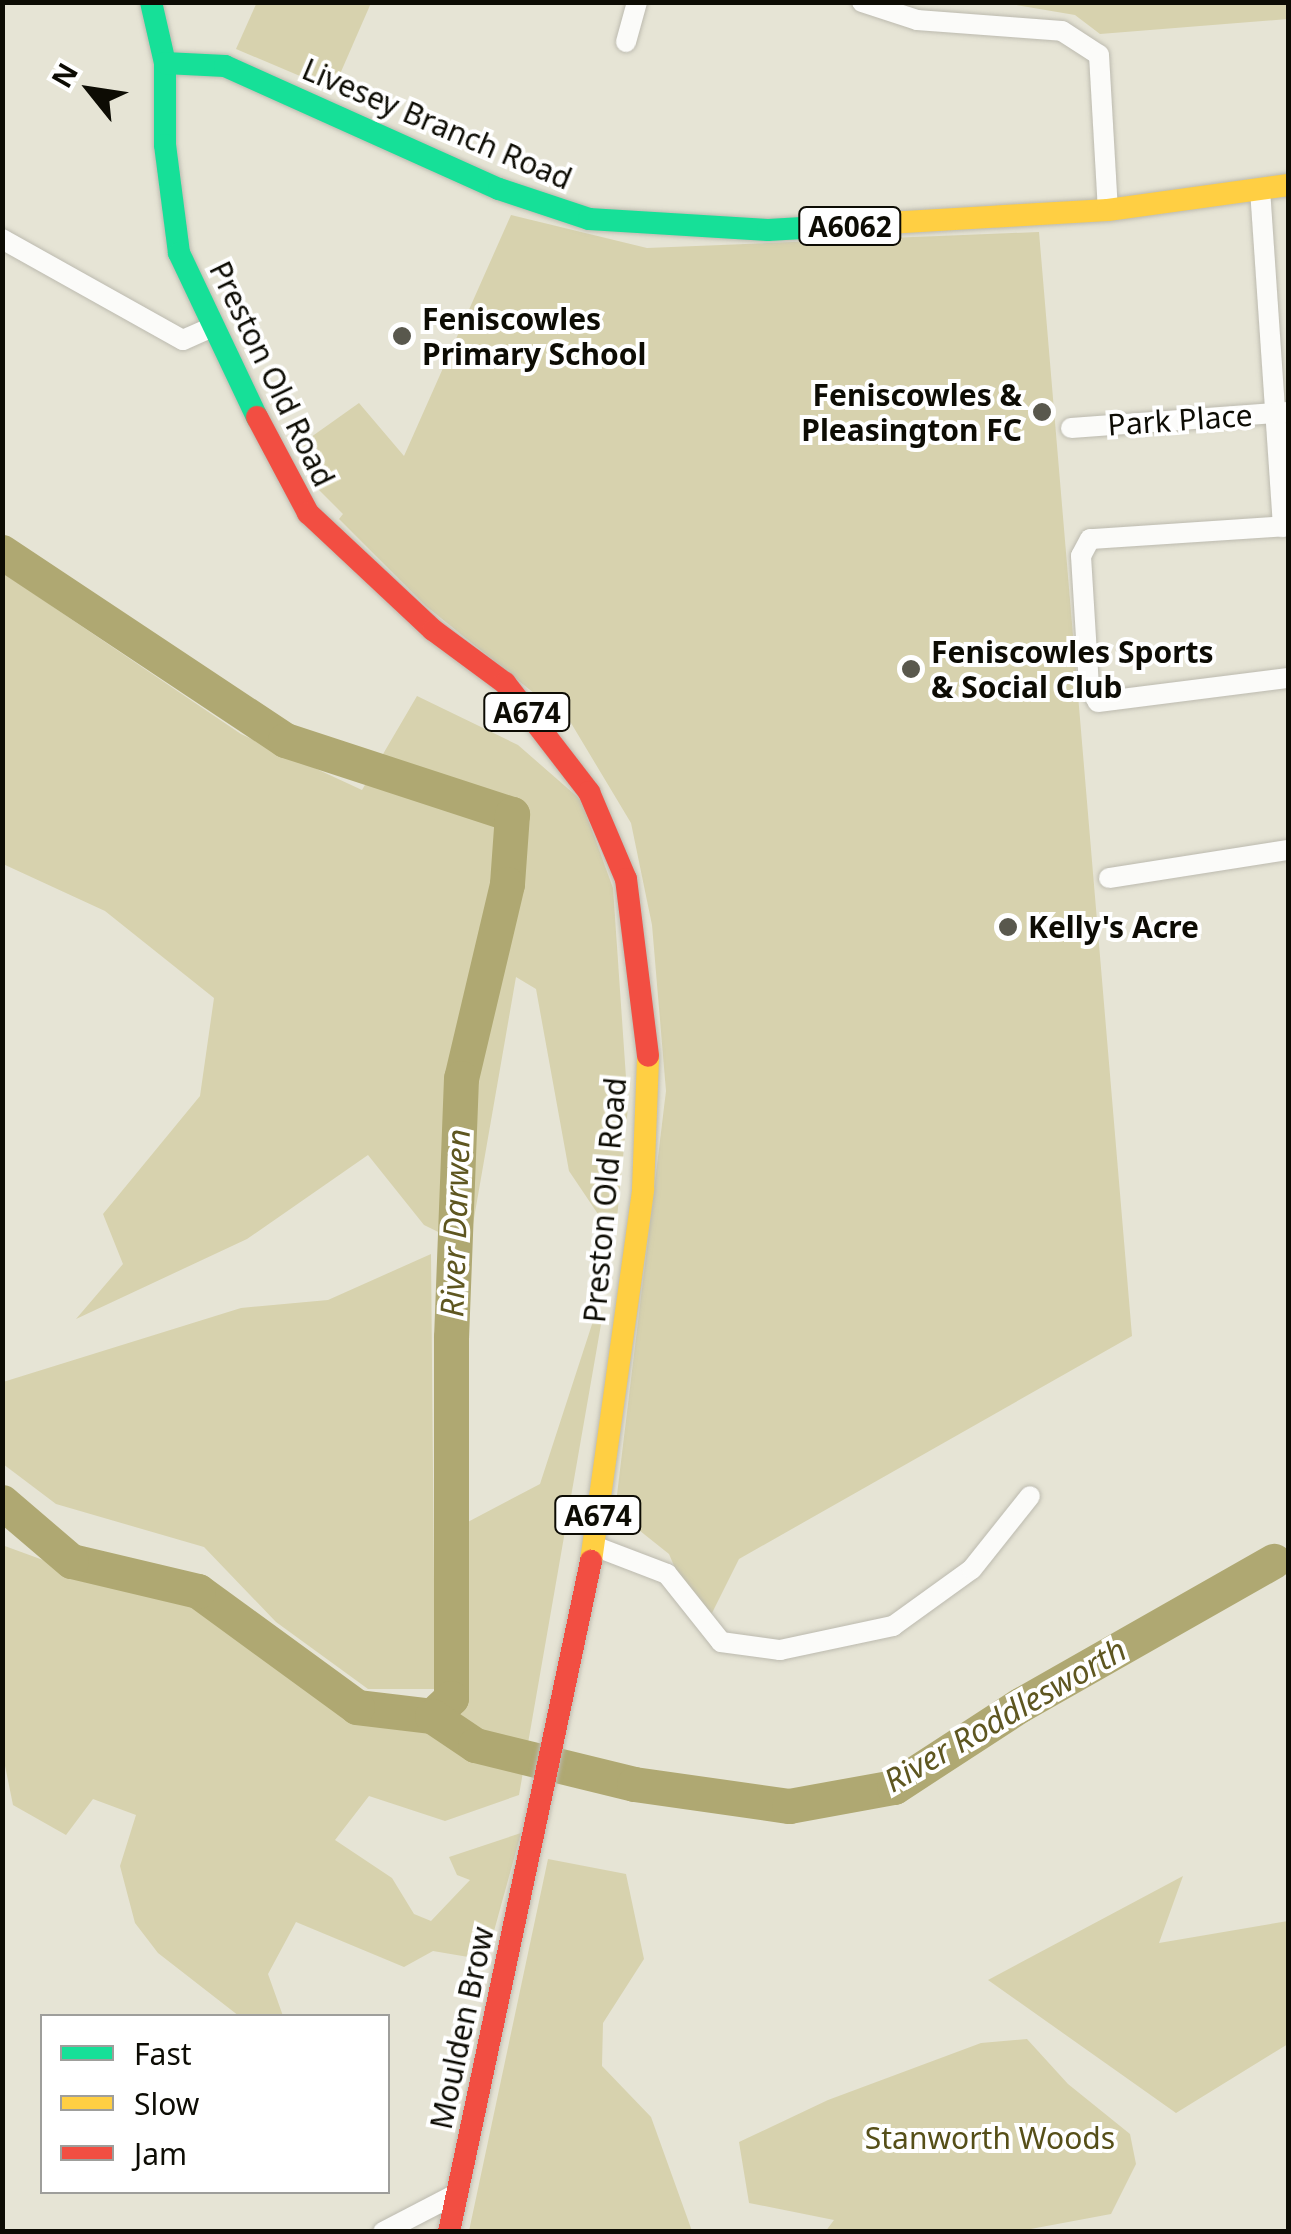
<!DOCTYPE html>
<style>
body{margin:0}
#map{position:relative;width:1291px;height:2234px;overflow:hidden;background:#e6e4d5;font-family:"Noto Sans",sans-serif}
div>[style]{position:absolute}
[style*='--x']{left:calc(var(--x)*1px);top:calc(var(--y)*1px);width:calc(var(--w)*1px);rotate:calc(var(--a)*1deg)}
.green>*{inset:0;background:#d7d2ae}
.river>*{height:35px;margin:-17.5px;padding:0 17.5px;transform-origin:17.5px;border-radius:17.5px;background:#afa872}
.roads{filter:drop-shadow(0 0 2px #bcbaaf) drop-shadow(0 0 2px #bcbaaf)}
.street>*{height:20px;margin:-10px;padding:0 10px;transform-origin:10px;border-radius:10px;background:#fbfbf9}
.fast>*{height:22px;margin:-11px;padding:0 11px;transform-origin:11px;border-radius:11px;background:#16e098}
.slow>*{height:22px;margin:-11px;padding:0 11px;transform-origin:11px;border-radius:11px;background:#ffcf43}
.jam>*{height:22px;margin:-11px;padding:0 11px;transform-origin:11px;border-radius:11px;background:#f24e42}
.dots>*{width:28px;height:28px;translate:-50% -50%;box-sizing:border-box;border:5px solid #fff;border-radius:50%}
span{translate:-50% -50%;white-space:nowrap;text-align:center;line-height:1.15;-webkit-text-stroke:8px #fff;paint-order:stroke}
.shield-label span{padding:2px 8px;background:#fff;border:2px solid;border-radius:8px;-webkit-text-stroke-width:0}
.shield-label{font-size:28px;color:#0d0c04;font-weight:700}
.street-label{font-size:30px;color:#0d0c04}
.poi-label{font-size:30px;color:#0d0c04;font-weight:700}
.left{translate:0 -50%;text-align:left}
.right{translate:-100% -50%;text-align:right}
.park-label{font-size:30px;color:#564f18}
.water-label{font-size:32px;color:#5e5620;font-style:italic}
.frame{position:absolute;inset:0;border:5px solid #0d0c04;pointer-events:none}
.legend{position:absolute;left:40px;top:2014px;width:350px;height:180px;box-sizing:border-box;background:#fff;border:2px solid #9e9e9b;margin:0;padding:12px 18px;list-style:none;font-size:30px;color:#0d0c04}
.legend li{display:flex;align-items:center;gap:20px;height:50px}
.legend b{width:50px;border:2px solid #9e9e9b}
.north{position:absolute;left:40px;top:40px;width:100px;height:100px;-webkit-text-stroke:8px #fff;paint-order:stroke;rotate:300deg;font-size:28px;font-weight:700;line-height:40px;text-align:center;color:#0d0c04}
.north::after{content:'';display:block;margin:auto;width:35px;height:45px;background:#0d0c04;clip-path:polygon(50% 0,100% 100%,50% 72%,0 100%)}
</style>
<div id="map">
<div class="green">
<i style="clip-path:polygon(257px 2px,371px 3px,333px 90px,236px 49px)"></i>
<i style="clip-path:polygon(999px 2px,1288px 3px,1288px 19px,1100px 34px,1075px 15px)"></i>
<i style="clip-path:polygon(511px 215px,647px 248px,1039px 232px,1132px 1336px,739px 1559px,711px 1615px,693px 1610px,669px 1554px,615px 1511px,666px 1091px,652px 925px,631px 823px,571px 723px,426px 606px,339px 519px,343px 514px,319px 490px,297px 447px,359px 403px,404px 456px)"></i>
<i style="clip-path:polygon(3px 573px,241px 734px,362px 790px,417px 696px,518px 745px,581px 800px,613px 888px,628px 1107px,616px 1228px,604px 1223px,569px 1171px,536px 989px,516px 977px,469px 1247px,424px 1225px,368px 1155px,247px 1239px,76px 1319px,123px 1264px,103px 1214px,200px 1096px,214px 998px,105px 911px,3px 864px)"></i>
<i style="clip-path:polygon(431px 1254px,435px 1689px,368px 1689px,276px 1622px,204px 1547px,56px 1504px,3px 1464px,3px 1382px,241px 1308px,328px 1300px)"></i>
<i style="clip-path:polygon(596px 1312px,603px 1313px,519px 1795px,445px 1821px,369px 1796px,335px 1840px,392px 1878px,414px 1914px,431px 1921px,470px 1880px,457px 1875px,449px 1857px,521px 1833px,486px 1960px,433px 1951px,404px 1967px,296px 1922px,268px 1974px,283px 2016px,239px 2016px,158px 1953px,135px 1923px,120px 1866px,136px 1815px,93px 1799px,66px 1835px,13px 1805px,2px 1751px,2px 1545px,87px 1576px,185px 1598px,253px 1631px,362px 1724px,441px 1725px,456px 1706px,464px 1524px,540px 1484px)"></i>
<i style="clip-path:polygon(548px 1859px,626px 1874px,644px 1959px,603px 2023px,602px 2066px,651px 2117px,692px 2231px,469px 2231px)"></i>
<i style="clip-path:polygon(1183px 1876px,1159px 1943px,1288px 1921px,1288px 2044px,1176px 2113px,988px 1980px)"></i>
<i style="clip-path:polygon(1027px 2039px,1068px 2084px,1130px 2134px,1136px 2164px,1111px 2214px,1015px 2232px,825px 2232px,834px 2220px,749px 2203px,739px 2142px,828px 2100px,981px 2043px)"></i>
</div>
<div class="river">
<i style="--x:2;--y:552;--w:340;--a:33.6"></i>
<i style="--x:285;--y:740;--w:239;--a:18.1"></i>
<i style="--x:512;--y:814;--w:70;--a:94.1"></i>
<i style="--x:507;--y:884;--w:199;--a:103.3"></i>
<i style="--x:461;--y:1078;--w:259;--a:92.2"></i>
<i style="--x:451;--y:1337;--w:361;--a:90"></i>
<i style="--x:451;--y:1698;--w:26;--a:137"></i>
<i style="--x:432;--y:1716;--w:76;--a:-173.2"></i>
<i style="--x:357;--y:1707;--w:197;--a:-143.9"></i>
<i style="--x:198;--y:1591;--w:130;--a:-166.7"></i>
<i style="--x:71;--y:1561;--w:91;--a:-139.5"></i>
<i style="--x:432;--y:1716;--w:52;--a:34"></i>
<i style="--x:475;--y:1745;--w:164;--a:13.8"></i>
<i style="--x:634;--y:1784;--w:157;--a:8.1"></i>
<i style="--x:789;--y:1806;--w:107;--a:-10.3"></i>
<i style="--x:894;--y:1787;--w:150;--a:-33.1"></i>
<i style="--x:1020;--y:1705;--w:292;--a:-29.6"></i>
</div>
<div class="roads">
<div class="street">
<i style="--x:862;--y:2;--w:58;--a:18.1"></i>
<i style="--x:917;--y:20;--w:145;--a:4.3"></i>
<i style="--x:1062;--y:31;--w:44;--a:33"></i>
<i style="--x:1099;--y:55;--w:155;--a:86.7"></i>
<i style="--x:626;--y:42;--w:41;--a:-74.6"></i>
<i style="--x:1260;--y:189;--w:339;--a:86.1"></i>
<i style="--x:2;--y:239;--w:207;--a:29.2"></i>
<i style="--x:183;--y:340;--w:30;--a:-24"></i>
<i style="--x:1071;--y:428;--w:218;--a:-4.2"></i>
<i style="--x:1288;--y:526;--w:198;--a:176.2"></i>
<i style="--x:1090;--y:539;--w:19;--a:118"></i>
<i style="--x:1081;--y:556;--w:131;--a:86.5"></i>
<i style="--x:1089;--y:687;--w:17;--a:59"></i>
<i style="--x:1098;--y:702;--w:192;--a:-7.2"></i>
<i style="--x:1109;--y:878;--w:181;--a:-8.9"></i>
<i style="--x:594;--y:1546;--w:78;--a:21"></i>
<i style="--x:667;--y:1574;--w:87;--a:51.5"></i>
<i style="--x:721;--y:1642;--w:60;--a:7.7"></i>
<i style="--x:780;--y:1650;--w:116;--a:-12"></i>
<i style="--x:893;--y:1626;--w:97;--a:-35.8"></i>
<i style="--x:972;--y:1569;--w:93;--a:-51.5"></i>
<i style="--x:383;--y:2232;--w:82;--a:-27.5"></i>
</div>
<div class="fast">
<i style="--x:151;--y:2;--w:63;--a:77.1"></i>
<i style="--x:165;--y:63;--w:82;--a:90"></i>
<i style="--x:165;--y:145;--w:109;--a:82.6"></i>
<i style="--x:179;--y:253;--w:182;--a:64.6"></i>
<i style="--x:165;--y:63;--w:60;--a:2.9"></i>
<i style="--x:225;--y:66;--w:300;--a:24.2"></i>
<i style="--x:499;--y:189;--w:95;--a:18.4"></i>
<i style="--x:589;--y:219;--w:179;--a:3.5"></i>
<i style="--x:768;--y:230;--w:69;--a:-3.3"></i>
</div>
<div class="slow">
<i style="--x:837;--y:226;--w:271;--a:-3.4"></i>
<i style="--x:1108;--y:210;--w:182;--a:-7.9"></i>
<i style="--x:591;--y:1561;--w:376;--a:-82"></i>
<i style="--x:643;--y:1189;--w:133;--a:-87.8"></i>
</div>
<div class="jam">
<i style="--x:257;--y:417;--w:109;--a:62"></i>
<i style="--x:308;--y:513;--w:171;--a:43.1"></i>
<i style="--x:433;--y:630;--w:89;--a:36.4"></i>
<i style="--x:505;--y:683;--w:138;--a:52.4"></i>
<i style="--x:589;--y:792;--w:95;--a:67"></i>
<i style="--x:626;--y:879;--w:178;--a:82.9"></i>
<i style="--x:449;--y:2232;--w:686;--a:-78.05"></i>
</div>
</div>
<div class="dots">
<i style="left:402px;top:336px;background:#59584d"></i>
<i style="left:1042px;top:412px;background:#59584d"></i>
<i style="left:911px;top:669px;background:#59584d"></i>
<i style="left:1008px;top:927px;background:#59584d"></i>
</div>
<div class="shield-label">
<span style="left:850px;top:226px">A6062</span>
<span style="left:527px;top:712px">A674</span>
<span style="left:598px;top:1515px">A674</span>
</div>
<div class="street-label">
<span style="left:437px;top:124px;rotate:23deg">Livesey Branch Road</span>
<span style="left:272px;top:374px;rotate:64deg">Preston Old Road</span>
<span style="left:1180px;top:420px;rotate:-4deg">Park Place</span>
<span style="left:605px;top:1200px;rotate:-85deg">Preston Old Road</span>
<span style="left:462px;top:2028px;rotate:-78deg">Moulden Brow</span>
</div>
<div class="poi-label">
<span class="left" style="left:422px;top:336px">Feniscowles<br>Primary School</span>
<span class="right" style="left:1022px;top:412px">Feniscowles &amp;<br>Pleasington FC</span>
<span class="left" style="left:931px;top:669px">Feniscowles Sports<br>&amp; Social Club</span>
<span class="left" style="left:1028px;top:927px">Kelly's Acre</span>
</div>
<div class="park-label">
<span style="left:990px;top:2138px">Stanworth Woods</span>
</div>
<div class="water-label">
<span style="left:455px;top:1223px;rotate:-88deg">River Darwen</span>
<span style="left:1005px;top:1715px;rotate:-30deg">River Roddlesworth</span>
</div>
<div class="frame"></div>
<ul class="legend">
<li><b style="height:12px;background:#16e098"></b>Fast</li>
<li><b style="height:12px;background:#ffcf43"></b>Slow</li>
<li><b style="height:12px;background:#f24e42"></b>Jam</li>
</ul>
<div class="north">N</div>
</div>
